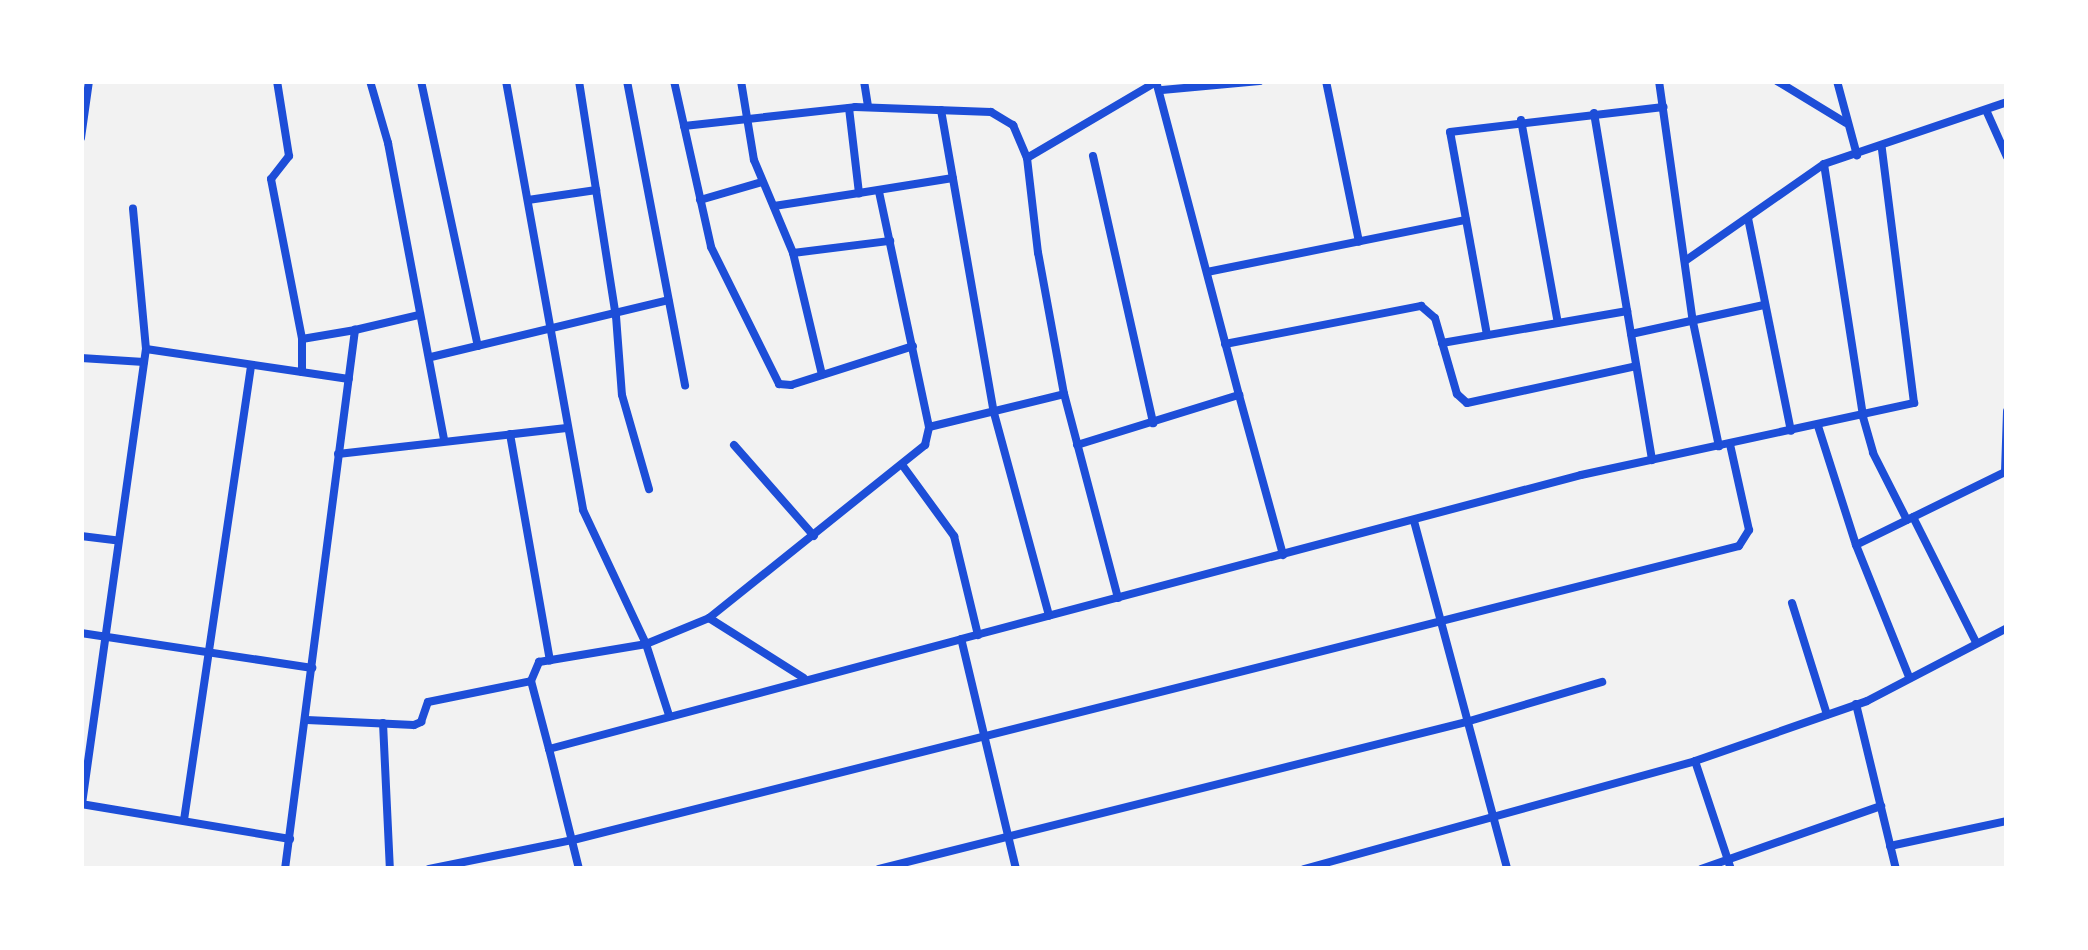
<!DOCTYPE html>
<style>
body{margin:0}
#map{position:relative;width:2088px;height:950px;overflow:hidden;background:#f2f2f2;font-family:"Exo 2",sans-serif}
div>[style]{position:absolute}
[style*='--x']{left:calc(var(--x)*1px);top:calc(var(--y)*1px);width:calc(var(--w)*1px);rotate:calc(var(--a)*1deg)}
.minor>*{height:8px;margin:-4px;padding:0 4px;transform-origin:4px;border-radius:4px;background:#1d4ed8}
span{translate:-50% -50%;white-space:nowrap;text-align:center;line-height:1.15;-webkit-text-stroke:9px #fff;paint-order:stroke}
.frame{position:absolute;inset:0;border:84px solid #fff;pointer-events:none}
</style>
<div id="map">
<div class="minor">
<i style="--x:277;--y:81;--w:76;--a:80.9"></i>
<i style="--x:289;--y:156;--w:29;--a:128"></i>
<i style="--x:271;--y:179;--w:163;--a:79"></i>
<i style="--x:302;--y:339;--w:33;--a:90"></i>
<i style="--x:370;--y:81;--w:65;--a:73.8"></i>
<i style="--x:388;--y:143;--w:302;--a:79.3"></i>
<i style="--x:421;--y:81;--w:271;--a:77.9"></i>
<i style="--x:506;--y:81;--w:436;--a:79.8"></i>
<i style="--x:583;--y:510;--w:148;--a:64.8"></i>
<i style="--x:646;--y:644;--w:75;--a:72.1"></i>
<i style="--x:579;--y:81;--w:238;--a:81.1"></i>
<i style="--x:616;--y:316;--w:79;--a:85.7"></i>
<i style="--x:622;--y:395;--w:98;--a:74"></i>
<i style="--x:627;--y:81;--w:310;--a:79.2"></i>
<i style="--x:674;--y:81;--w:170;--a:77.4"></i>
<i style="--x:711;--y:247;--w:153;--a:63.6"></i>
<i style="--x:779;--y:384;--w:12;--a:5"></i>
<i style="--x:791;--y:385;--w:128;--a:-17.7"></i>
<i style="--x:741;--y:81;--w:80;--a:80.7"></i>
<i style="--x:754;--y:160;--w:101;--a:67.2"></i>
<i style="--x:793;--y:253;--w:125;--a:76.6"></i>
<i style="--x:864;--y:81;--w:26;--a:81"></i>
<i style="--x:1156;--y:81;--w:325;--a:75.2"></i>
<i style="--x:1326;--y:81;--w:164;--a:78.4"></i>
<i style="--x:1659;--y:81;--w:243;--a:82"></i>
<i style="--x:1693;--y:322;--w:127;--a:78.2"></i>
<i style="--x:1777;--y:81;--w:81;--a:31.3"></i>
<i style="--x:1837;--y:81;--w:77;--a:74.9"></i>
<i style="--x:1162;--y:90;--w:98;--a:-5.2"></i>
<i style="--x:849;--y:108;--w:86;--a:83.3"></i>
<i style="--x:859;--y:193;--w:95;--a:-9.1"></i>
<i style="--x:941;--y:110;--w:308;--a:80.1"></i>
<i style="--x:994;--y:413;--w:210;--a:74.8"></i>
<i style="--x:1986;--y:110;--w:51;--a:65.9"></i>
<i style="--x:1594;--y:113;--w:352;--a:80.5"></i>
<i style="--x:1521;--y:120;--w:206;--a:79.7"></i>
<i style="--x:684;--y:126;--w:172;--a:-6.3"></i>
<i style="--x:855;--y:107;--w:136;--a:2.1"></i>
<i style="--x:991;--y:112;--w:26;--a:31"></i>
<i style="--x:1013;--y:125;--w:36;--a:67"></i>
<i style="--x:81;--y:138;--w:58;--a:-82"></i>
<i style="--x:1093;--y:156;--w:274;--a:77.3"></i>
<i style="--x:1824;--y:164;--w:256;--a:81.2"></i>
<i style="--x:1863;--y:417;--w:37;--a:74"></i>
<i style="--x:1873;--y:453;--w:75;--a:63.1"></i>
<i style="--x:528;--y:200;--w:69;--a:-8.4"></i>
<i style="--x:700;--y:200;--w:65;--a:-16.2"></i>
<i style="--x:774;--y:206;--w:86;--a:-8.7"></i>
<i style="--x:1748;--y:218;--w:217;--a:78.6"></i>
<i style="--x:793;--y:253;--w:98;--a:-7.1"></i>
<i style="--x:1685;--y:261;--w:169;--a:-34.9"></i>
<i style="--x:1824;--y:164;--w:193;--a:-18.7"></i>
<i style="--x:1207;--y:272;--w:264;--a:-11.4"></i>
<i style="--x:1631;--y:334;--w:136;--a:-12.3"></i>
<i style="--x:1487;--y:335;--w:206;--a:-100.3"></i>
<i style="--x:1450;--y:132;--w:215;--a:-6.7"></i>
<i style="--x:302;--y:339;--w:54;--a:-9.6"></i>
<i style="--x:1442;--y:343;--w:188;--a:-9.8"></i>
<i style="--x:1225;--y:344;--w:200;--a:-11"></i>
<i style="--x:1421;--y:306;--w:18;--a:41"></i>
<i style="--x:1435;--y:318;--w:79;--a:73.9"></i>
<i style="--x:1457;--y:394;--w:13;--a:42"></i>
<i style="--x:1467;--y:403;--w:173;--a:-12.3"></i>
<i style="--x:146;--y:349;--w:205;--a:8.4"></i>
<i style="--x:431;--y:357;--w:244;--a:-13.5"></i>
<i style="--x:81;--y:358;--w:63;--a:3.6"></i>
<i style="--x:1818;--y:426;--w:125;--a:72.3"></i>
<i style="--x:1856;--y:545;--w:142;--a:68.1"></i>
<i style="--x:929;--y:427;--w:139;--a:-13.7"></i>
<i style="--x:510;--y:434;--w:230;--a:80"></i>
<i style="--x:734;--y:445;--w:121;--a:48.7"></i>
<i style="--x:1077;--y:445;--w:170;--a:-17.2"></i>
<i style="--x:1239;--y:395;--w:166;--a:74.6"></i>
<i style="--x:338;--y:454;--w:230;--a:-6.5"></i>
<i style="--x:903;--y:466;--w:87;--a:53.9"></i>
<i style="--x:954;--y:536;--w:102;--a:76.4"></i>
<i style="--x:2005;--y:472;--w:61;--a:-88.1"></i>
<i style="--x:1913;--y:517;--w:140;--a:63.3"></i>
<i style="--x:1414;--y:521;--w:360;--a:75"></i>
<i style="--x:81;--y:536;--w:35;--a:7"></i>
<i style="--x:1856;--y:545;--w:168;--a:-26.1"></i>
<i style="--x:1118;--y:598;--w:211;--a:-104.8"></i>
<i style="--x:1064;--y:394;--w:143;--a:-100.4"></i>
<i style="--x:1038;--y:253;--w:96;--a:-96.6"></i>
<i style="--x:1027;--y:158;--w:150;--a:-30.5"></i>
<i style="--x:1792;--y:603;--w:117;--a:72.6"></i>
<i style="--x:709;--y:618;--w:112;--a:32.3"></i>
<i style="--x:81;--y:633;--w:234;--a:8.6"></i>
<i style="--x:1856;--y:704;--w:170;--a:76.4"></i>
<i style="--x:307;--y:720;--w:107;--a:2.7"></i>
<i style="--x:414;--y:725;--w:8;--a:-23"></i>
<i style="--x:421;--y:722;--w:21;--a:-71"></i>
<i style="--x:428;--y:702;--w:105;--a:-11.5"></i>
<i style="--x:383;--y:723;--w:146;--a:87.3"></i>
<i style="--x:549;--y:749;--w:70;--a:-104.8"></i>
<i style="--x:531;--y:681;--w:21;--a:-67"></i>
<i style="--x:539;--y:662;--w:109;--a:-9.5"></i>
<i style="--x:646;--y:644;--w:68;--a:-22.4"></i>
<i style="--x:709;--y:618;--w:277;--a:-38.7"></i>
<i style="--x:925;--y:445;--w:18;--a:-77"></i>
<i style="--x:929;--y:427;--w:241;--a:-102"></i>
<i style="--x:1695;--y:761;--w:114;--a:71.6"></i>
<i style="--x:81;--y:804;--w:212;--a:9.5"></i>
<i style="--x:82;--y:804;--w:459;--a:-82"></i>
<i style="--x:146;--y:349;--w:141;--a:-95.3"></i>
<i style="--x:184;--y:820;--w:458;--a:-81.6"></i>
<i style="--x:1890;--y:846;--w:120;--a:-12.1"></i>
<i style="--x:285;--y:869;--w:544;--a:-82.6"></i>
<i style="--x:355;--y:330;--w:66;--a:-13.2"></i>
<i style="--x:429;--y:869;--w:147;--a:-11.4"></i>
<i style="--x:573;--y:840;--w:1202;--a:-14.15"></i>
<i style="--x:1739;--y:546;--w:19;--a:-58"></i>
<i style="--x:1749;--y:530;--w:88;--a:-102.5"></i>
<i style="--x:579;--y:869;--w:124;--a:-104"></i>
<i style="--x:549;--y:749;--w:426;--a:-14.9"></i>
<i style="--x:879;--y:869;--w:605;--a:-14.06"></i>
<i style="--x:1466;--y:722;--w:142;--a:-16.4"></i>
<i style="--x:1016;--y:869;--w:236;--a:-103.4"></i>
<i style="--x:961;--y:639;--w:641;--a:-14.82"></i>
<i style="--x:1581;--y:475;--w:341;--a:-12.2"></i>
<i style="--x:1914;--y:403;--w:257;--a:-97.2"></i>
<i style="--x:1304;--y:869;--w:406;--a:-15.4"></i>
<i style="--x:1695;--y:761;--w:182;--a:-19.2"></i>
<i style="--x:1867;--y:701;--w:158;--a:-27.5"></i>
<i style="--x:1701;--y:869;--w:191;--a:-19.3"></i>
</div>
<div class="frame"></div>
</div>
